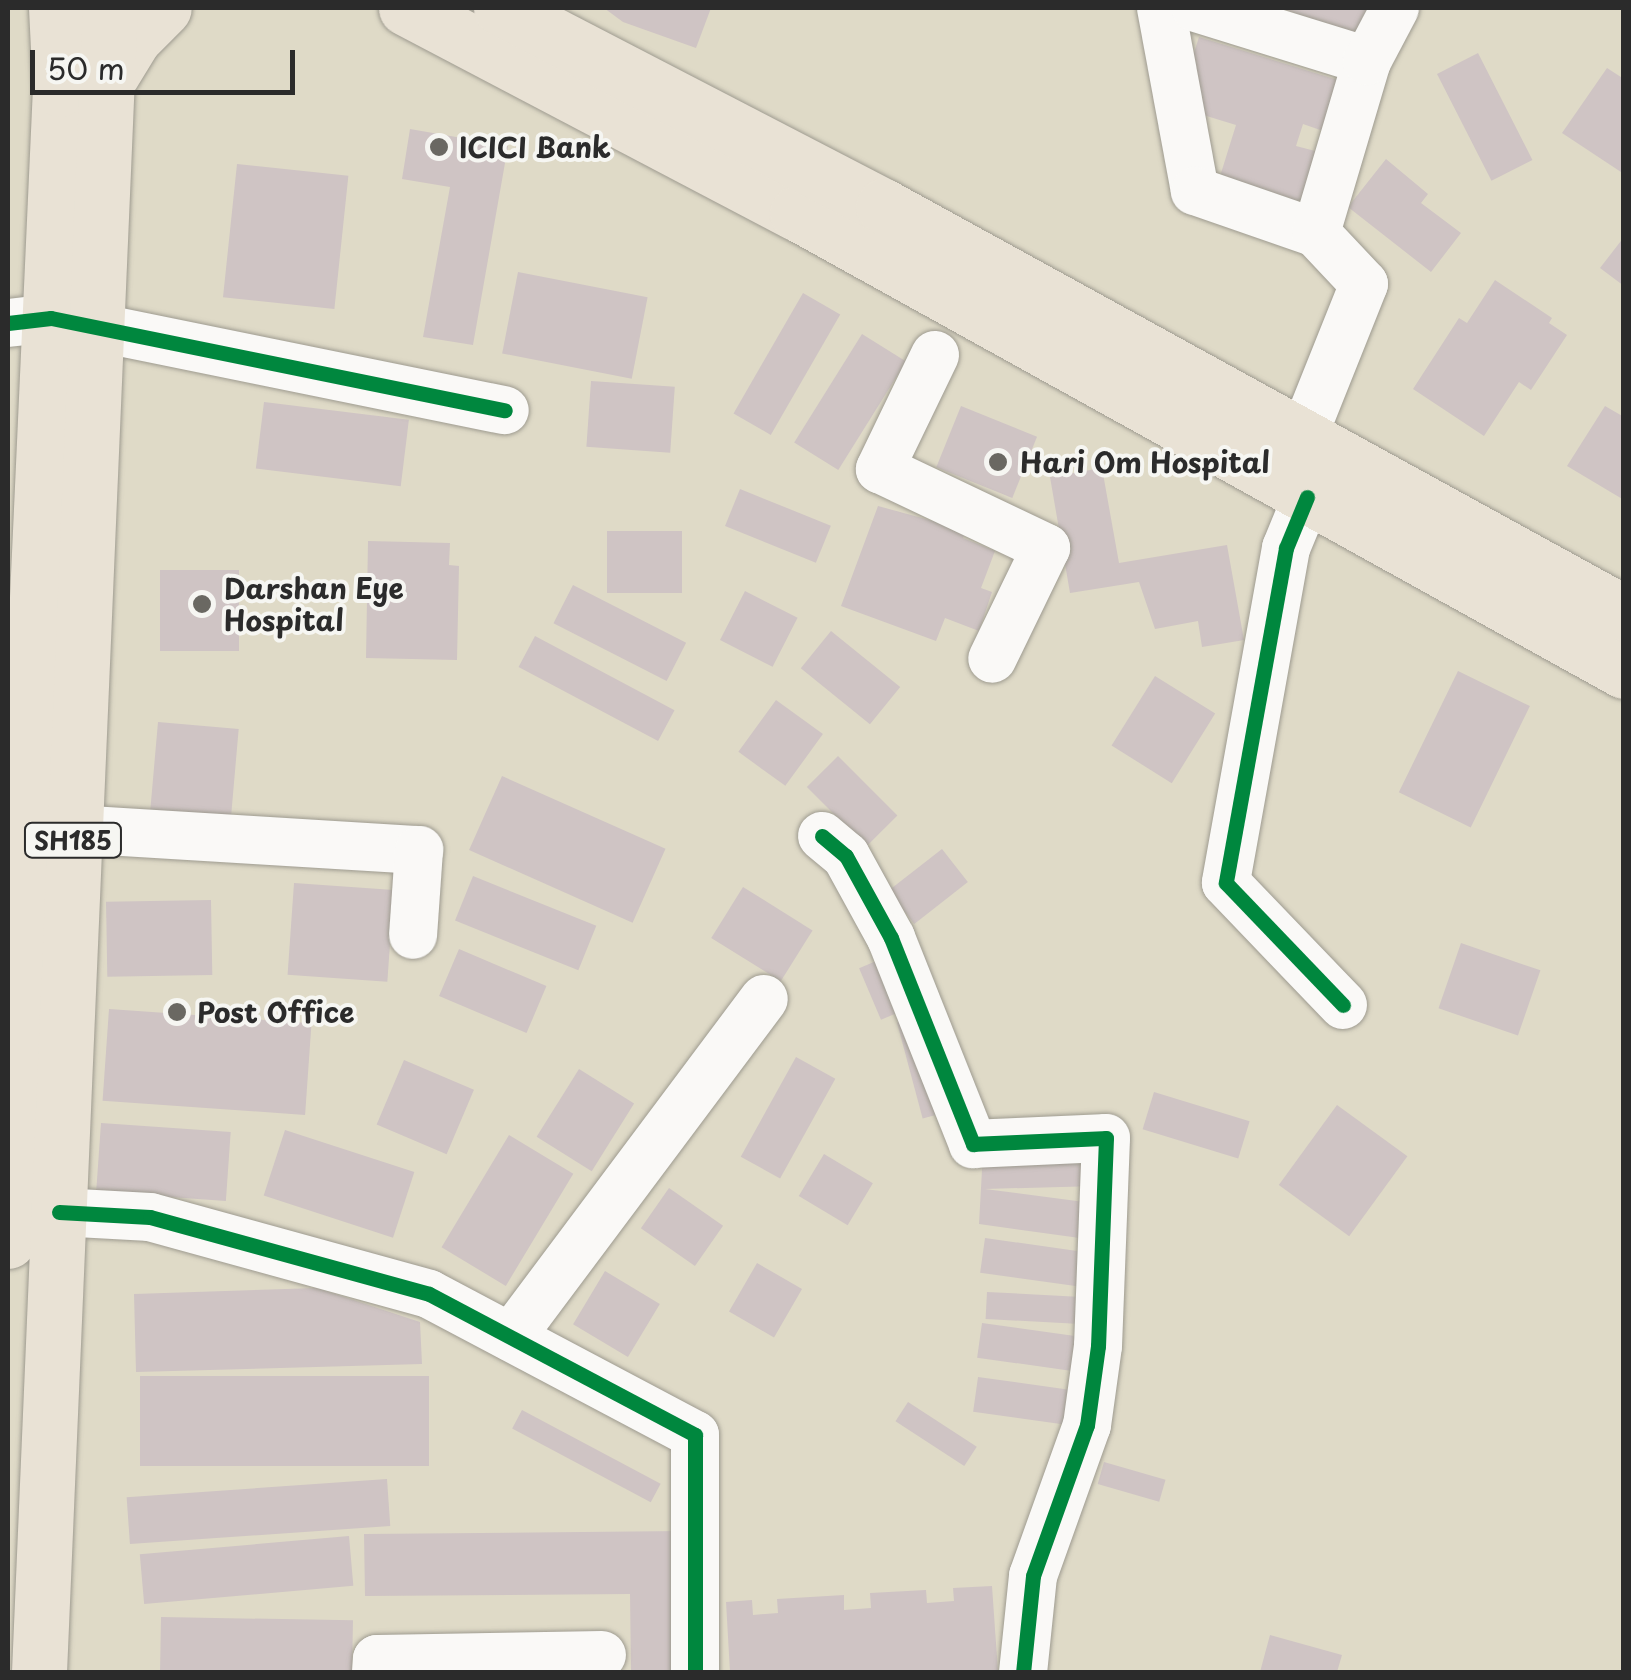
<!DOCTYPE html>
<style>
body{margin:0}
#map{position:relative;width:1631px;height:1680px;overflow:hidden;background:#dfdac7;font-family:"Playpen Sans",sans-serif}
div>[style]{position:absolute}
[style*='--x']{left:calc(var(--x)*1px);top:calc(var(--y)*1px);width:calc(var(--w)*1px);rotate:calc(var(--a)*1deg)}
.building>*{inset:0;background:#cfc4c4;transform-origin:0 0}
.roads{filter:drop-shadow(0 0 2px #9e9b90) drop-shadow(0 0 2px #9e9b90)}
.minor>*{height:48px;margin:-24px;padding:0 24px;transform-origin:24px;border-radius:24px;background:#faf9f7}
.major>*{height:55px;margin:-27.5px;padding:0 27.5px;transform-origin:27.5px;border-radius:27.5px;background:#e9e2d5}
.cycleway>*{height:15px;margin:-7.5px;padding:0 7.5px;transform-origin:7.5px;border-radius:7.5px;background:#00873e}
.dots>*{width:28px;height:28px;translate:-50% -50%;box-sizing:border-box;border:5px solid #f6f6f2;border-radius:50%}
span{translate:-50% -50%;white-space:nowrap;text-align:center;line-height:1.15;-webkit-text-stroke:8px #f6f6f2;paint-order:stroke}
.shield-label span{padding:2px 8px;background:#f6f6f2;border:2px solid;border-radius:8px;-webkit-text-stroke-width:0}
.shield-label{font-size:25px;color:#2b2b2b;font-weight:700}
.poi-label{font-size:28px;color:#2b2b2b;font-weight:700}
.left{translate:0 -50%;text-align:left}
.frame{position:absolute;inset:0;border:10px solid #2b2b2b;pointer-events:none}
.scale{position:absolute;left:30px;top:50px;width:265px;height:45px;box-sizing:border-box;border:5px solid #2b2b2b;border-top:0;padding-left:12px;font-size:30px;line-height:35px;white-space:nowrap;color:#2b2b2b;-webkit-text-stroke:8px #f6f6f2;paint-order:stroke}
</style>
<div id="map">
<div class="building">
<i style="clip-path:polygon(604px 8px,711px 8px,696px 48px,623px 22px)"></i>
<i style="clip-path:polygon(1281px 8px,1380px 8px,1369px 41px)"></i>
<i style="clip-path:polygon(1199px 37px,1341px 81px,1326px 132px,1303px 124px,1296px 146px,1319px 152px,1296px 228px,1212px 202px,1236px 125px,1177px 107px)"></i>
<i style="left:1478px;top:53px;width:120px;height:46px;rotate:63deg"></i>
<i style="clip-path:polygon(1607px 68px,1624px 79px,1624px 174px,1562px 133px)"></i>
<i style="clip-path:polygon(410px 129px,508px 146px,473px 345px,423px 337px,450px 187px,402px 179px)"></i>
<i style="clip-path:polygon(1386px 159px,1428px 194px,1421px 203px,1461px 233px,1431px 272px,1348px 207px)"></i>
<i style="left:237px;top:164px;width:112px;height:134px;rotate:6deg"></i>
<i style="clip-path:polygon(1624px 237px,1624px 286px,1600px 268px)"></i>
<i style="left:518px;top:272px;width:132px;height:83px;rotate:11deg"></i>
<i style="clip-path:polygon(1495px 280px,1552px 318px,1549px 323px,1567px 335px,1531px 390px,1519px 382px,1484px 436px,1413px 389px,1459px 318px,1467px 323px)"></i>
<i style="left:803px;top:293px;width:43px;height:139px;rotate:30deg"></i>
<i style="left:862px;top:334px;width:52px;height:128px;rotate:32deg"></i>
<i style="left:591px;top:381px;width:84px;height:66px;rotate:4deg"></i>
<i style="left:264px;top:402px;width:146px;height:67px;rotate:7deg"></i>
<i style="left:961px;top:406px;width:82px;height:66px;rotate:22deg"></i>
<i style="clip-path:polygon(1605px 406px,1624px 417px,1624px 500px,1567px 466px)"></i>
<i style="clip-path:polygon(1102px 468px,1119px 563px,1227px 545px,1244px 640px,1202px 647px,1198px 621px,1155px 629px,1139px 582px,1070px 593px,1050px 477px)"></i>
<i style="left:740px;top:489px;width:98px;height:40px;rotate:22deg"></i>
<i style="clip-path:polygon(878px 506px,966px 530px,963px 538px,995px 551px,981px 588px,992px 592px,979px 631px,945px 618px,936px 641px,841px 606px)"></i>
<i style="left:607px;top:531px;width:75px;height:62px"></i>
<i style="clip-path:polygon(368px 541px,450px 543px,449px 565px,459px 566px,457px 660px,366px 658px)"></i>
<i style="left:160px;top:570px;width:79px;height:81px"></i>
<i style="left:573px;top:585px;width:127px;height:43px;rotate:27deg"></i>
<i style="left:745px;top:591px;width:59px;height:55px;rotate:27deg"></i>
<i style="left:831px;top:631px;width:89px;height:48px;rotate:39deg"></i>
<i style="left:535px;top:636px;width:158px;height:35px;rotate:28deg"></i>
<i style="left:1458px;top:671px;width:80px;height:135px;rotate:26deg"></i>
<i style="left:1155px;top:676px;width:71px;height:82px;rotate:32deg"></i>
<i style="left:776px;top:700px;width:58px;height:64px;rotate:36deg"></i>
<i style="left:158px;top:722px;width:81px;height:105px;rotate:5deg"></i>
<i style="left:838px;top:756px;width:84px;height:44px;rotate:45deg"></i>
<i style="left:502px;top:776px;width:179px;height:81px;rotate:24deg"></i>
<i style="left:942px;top:849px;width:42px;height:68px;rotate:52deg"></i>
<i style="left:473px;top:876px;width:133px;height:48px;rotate:22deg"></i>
<i style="left:294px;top:883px;width:100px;height:92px;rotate:4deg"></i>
<i style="left:743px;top:887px;width:82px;height:60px;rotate:32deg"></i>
<i style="left:211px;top:900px;width:75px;height:105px;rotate:89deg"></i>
<i style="left:1461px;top:943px;width:84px;height:69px;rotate:19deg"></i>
<i style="left:459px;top:949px;width:95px;height:51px;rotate:23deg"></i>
<i style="left:895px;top:953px;width:56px;height:39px;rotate:67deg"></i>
<i style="left:109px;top:1009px;width:203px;height:92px;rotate:4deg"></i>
<i style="left:926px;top:1015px;width:99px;height:30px;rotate:75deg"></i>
<i style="left:796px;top:1057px;width:45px;height:114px;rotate:29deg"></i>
<i style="left:404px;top:1060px;width:76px;height:70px;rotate:23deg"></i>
<i style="left:579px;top:1069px;width:65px;height:80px;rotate:32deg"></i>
<i style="left:1154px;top:1092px;width:100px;height:39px;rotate:17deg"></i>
<i style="left:1337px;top:1105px;width:87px;height:99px;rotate:36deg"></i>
<i style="left:101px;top:1123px;width:130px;height:69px;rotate:4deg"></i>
<i style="left:285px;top:1130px;width:136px;height:69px;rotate:18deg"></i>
<i style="left:509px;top:1135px;width:75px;height:131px;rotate:31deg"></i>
<i style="clip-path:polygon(1098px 1150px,1098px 1186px,985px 1189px,1092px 1203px,1087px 1239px,979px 1224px,983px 1152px)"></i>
<i style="left:824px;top:1154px;width:57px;height:49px;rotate:31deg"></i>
<i style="left:669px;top:1188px;width:66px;height:49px;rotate:35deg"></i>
<i style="left:985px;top:1238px;width:109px;height:35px;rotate:8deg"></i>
<i style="left:757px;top:1263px;width:52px;height:56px;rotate:30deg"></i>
<i style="left:605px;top:1271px;width:64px;height:62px;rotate:31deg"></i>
<i style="clip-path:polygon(317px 1288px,420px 1322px,422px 1364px,136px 1372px,134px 1294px)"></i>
<i style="left:987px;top:1292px;width:104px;height:27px;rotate:3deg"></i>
<i style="left:982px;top:1323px;width:110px;height:35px;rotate:8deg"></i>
<i style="left:140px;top:1376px;width:289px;height:90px"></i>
<i style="left:978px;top:1377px;width:110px;height:35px;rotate:8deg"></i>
<i style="left:908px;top:1402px;width:82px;height:23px;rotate:33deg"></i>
<i style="left:522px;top:1410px;width:157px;height:21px;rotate:28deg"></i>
<i style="left:1104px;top:1462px;width:64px;height:23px;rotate:16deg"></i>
<i style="left:387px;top:1479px;width:47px;height:261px;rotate:86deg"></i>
<i style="clip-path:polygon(683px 1531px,686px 1672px,631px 1672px,630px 1594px,365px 1596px,364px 1534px)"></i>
<i style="left:349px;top:1536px;width:50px;height:210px;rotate:85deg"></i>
<i style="clip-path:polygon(992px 1586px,998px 1672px,730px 1672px,726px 1602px,752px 1600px,753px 1615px,778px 1613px,777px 1599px,844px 1595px,844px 1610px,871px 1608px,870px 1593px,926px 1590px,927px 1603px,954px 1601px,953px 1588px)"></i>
<i style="left:161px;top:1617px;width:192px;height:55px;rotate:1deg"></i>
<i style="clip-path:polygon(1270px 1635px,1342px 1655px,1337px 1672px,1260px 1672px)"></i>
</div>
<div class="roads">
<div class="minor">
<i style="--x:1161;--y:8;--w:186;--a:79.5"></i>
<i style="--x:1195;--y:191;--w:128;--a:19.1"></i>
<i style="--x:1196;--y:8;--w:179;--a:17.2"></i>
<i style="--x:8;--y:323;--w:43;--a:-6.6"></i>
<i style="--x:51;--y:318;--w:463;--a:11.5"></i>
<i style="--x:935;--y:355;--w:127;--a:115.8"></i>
<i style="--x:880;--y:469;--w:184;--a:25.4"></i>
<i style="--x:1046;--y:548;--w:123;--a:115.9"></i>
<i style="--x:1302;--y:439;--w:167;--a:-68.2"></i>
<i style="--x:1364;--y:284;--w:70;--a:-133.3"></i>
<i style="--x:1316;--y:233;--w:179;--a:-73.5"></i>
<i style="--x:1367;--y:61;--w:60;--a:-62.2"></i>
<i style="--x:1307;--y:497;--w:55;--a:112.4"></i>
<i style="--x:1286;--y:548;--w:340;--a:100.2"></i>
<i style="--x:1226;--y:883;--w:169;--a:46.2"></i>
<i style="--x:73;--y:829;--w:347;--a:3.5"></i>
<i style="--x:419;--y:850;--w:85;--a:94"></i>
<i style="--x:822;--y:836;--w:31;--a:40"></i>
<i style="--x:846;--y:856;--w:94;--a:61.2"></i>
<i style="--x:891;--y:938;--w:222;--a:68.3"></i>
<i style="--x:973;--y:1144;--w:133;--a:-2.6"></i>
<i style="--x:1106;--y:1138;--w:208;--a:92.2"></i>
<i style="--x:1098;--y:1346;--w:80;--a:97.9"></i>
<i style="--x:1087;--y:1425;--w:160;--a:109.7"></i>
<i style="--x:1033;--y:1576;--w:97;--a:95.9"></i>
<i style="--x:59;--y:1212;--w:91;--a:3.1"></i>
<i style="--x:150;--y:1217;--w:289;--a:15.4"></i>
<i style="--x:429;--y:1294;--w:301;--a:27.9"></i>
<i style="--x:695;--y:1435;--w:237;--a:90"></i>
<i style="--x:511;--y:1337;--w:422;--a:-53.2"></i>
<i style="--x:376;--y:1672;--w:13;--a:-86"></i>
<i style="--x:377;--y:1659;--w:225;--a:-1"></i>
</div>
<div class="major">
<i style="--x:406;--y:8;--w:441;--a:27.7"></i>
<i style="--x:797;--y:213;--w:945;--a:28.98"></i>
<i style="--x:501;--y:8;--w:430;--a:27.4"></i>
<i style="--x:883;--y:206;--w:845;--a:28.78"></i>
<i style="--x:112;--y:74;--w:42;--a:-58.6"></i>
<i style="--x:134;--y:38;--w:42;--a:-45"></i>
<i style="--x:8;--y:1241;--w:1153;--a:-87.42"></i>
<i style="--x:60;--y:89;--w:81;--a:-92.8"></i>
<i style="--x:39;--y:1672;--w:1666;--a:-87.56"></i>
</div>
</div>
<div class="cycleway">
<i style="--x:8;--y:323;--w:43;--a:-6.6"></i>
<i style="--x:51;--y:318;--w:463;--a:11.5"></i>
<i style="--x:1307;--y:497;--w:55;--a:112.4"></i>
<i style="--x:1286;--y:548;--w:340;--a:100.2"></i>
<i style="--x:1226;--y:883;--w:169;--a:46.2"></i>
<i style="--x:822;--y:836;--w:31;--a:40"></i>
<i style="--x:846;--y:856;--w:94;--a:61.2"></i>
<i style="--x:891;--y:938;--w:222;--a:68.3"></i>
<i style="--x:973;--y:1144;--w:133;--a:-2.6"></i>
<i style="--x:1106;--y:1138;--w:208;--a:92.2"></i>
<i style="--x:1098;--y:1346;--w:80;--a:97.9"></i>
<i style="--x:1087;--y:1425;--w:160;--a:109.7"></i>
<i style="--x:1033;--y:1576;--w:97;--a:95.9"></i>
<i style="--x:59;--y:1212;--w:91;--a:3.1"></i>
<i style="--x:150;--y:1217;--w:289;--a:15.4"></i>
<i style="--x:429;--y:1294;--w:301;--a:27.9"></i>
<i style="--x:695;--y:1435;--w:237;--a:90"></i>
</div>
<div class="dots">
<i style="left:439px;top:147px;background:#6a6862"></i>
<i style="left:998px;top:462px;background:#6a6862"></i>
<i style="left:202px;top:604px;background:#6a6862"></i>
<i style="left:177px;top:1012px;background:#6a6862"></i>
</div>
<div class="shield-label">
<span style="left:73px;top:840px">SH185</span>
</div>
<div class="poi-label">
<span class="left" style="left:459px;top:147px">ICICI Bank</span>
<span class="left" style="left:1020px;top:462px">Hari Om Hospital</span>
<span class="left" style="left:224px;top:604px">Darshan Eye<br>Hospital</span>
<span class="left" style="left:197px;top:1012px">Post Office</span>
</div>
<div class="frame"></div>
<div class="scale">50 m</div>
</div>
